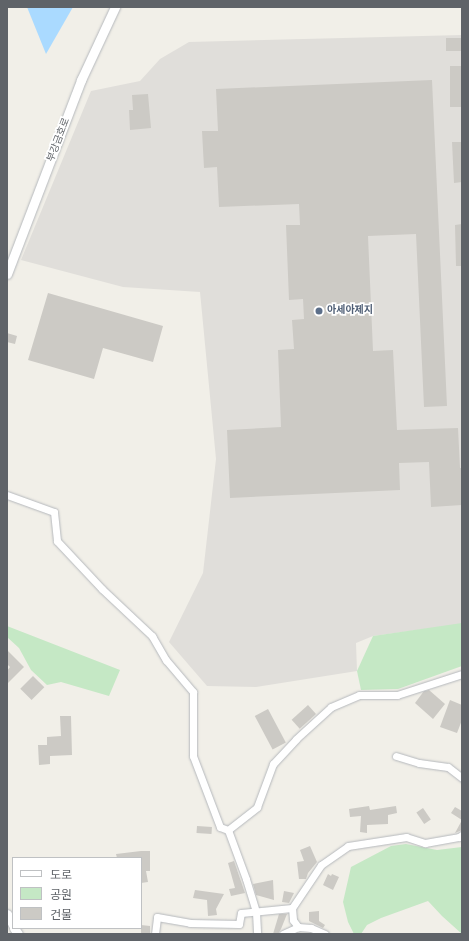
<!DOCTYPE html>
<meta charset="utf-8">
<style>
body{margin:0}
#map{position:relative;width:469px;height:941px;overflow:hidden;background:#f1efe8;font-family:"Fira Sans Condensed","Noto Sans KR",sans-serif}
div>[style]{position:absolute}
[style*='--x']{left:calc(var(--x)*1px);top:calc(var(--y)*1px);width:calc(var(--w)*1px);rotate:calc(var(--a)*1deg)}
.industrial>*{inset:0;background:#e0deda}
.green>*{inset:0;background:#c5e8c5}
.water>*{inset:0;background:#aadaff}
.building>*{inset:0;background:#cccac5;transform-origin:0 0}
.roads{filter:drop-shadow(0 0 1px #b5b8bc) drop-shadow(0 0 1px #b5b8bc)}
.minor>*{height:7px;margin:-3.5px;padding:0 3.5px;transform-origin:3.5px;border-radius:3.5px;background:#fff}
.tertiary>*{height:9px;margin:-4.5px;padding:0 4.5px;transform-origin:4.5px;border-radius:4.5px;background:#fff}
.dots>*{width:11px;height:11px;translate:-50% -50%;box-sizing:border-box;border:2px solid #fff;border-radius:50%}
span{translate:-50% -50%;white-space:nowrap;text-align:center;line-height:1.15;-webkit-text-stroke:3.5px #fff;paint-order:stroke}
.street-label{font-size:10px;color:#5f6368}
.service-label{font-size:10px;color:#4e5e75;font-weight:700}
.left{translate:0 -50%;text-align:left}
.frame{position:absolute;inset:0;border:8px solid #5f6368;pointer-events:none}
.legend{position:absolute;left:12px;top:857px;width:130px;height:72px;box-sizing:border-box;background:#fff;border:1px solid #bfc1c3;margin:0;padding:5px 7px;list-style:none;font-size:12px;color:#5f6368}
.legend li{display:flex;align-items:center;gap:8px;height:20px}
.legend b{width:20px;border:1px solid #bfc1c3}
</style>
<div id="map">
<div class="industrial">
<i style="clip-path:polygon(462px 35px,462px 624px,373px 636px,356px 643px,357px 671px,256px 687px,207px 686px,169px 642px,203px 573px,216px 459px,200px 292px,123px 287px,21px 260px,91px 91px,140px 81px,160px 59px,189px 42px)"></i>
</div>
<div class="green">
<i style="clip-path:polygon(462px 623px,462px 666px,398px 689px,361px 690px,357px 671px,373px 636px)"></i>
<i style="clip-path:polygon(7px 626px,120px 670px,109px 696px,61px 682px,47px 685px,31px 670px,19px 648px,7px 637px)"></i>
<i style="clip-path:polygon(406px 844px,437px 850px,462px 847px,462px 934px,442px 916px,428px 901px,381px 918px,367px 925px,361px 934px,354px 934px,348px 922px,343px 902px,351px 867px,391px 846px)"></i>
</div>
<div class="water">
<i style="clip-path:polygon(27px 7px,73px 7px,46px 54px)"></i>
</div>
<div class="building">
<i style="left:462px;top:38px;width:13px;height:16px;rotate:90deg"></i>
<i style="left:462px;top:66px;width:41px;height:12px;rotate:90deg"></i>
<i style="clip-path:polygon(432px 80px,447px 406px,424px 407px,416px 234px,368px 236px,373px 351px,393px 350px,397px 430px,458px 428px,460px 468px,462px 468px,462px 505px,431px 507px,429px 462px,399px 463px,400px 490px,230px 498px,227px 430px,281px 427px,278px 350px,294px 349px,292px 320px,304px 319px,303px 299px,289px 300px,286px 225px,300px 225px,299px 204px,219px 207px,217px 167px,204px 168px,202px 131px,218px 131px,216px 89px)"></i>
<i style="clip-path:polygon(148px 94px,151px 128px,130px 130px,129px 110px,133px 110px,132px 95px)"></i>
<i style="clip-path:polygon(452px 142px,462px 142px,462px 182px,454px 183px)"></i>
<i style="clip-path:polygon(462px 224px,462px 266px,456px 266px,455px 225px)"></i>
<i style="clip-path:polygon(48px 293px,163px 326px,153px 362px,103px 348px,94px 379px,28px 360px)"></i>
<i style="clip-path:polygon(7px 333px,17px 336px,15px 344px,7px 342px)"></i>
<i style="clip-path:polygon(7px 650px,24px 667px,7px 684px,7px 671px,10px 667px,7px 664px)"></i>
<i style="left:33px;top:676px;width:16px;height:18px;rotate:45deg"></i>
<i style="clip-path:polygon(429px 690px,445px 704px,433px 719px,415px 703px,424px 691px)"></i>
<i style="clip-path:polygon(450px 700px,462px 705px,462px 720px,457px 733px,440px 727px)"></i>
<i style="left:308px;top:705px;width:12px;height:22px;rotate:48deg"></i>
<i style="left:268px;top:709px;width:38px;height:15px;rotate:62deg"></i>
<i style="clip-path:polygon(60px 716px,71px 716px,72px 755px,50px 756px,50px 764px,39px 765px,38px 745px,47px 745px,47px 737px,61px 736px)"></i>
<i style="clip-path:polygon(369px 806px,370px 810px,396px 806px,397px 813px,388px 815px,388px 824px,367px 825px,367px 833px,360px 832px,361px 816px,350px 817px,349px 809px)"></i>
<i style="clip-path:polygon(455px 807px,462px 811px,462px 830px,455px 833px,462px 820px,451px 813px)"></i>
<i style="left:423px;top:808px;width:14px;height:8px;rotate:56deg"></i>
<i style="left:197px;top:826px;width:15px;height:7px;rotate:4deg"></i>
<i style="clip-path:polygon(310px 846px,317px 862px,308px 873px,306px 879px,299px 879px,297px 862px,304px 861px,300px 850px)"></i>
<i style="clip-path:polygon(141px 851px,150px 851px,150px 871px,146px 871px,148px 882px,141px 883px,141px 858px,117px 858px,116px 854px)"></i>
<i style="clip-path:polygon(234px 861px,245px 893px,231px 896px,229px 889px,235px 888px,228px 863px)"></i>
<i style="clip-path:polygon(328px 874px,331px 876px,332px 874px,339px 877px,333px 890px,323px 885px)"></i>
<i style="clip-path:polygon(273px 880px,274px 900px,256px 895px,253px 884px)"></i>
<i style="clip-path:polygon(195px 890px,224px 894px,216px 909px,217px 915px,208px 916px,207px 900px,193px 898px)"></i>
<i style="clip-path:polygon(284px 891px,294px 893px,289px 903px,282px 902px)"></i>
<i style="clip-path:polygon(319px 911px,319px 921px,325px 925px,323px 928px,309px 921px,309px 912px)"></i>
<i style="clip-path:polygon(279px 914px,287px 914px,281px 929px,278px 934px,273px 934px)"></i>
<i style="clip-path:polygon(141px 925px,150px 926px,150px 934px,141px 933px)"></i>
</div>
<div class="roads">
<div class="minor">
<i style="--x:7;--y:495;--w:50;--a:19.9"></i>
<i style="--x:54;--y:512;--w:29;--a:84"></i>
<i style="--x:57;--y:541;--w:66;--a:46.8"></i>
<i style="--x:102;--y:589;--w:69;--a:43.2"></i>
<i style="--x:152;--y:636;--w:28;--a:60"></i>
<i style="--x:166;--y:660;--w:42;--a:49.8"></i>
<i style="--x:193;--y:692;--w:64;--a:90"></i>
<i style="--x:193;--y:756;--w:76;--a:69.2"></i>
<i style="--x:220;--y:827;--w:9;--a:21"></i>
<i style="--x:228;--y:830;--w:52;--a:69.8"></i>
<i style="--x:246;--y:879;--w:34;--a:73"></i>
<i style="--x:256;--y:912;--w:22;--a:87"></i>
<i style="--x:396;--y:756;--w:24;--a:17"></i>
<i style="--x:419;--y:763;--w:29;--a:8"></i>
<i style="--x:448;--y:767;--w:18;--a:38"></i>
<i style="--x:228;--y:830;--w:37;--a:-38"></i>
<i style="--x:257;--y:807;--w:46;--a:-69.6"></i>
<i style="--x:273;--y:764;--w:34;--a:-47"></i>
<i style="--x:296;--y:739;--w:47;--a:-42.4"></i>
<i style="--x:331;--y:707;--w:30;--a:-23"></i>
<i style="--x:359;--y:695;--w:38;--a:0"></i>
<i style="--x:397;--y:695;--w:68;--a:-17.9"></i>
<i style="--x:292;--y:908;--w:12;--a:85"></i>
<i style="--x:293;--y:920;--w:9;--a:54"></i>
<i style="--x:155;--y:934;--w:17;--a:-83"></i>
<i style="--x:157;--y:917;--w:34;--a:10"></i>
<i style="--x:190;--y:923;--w:49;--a:1.2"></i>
<i style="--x:239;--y:924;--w:11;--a:-80"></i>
<i style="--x:241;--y:913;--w:51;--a:-5.6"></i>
<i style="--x:292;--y:908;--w:52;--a:-56"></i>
<i style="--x:321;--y:865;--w:33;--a:-35"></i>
<i style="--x:348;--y:846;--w:59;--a:-8.8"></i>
<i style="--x:406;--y:837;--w:20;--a:18"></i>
<i style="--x:425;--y:843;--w:35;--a:-10"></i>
<i style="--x:459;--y:837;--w:4;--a:-34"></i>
<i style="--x:283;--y:934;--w:17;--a:-25"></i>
<i style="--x:298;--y:927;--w:13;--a:4"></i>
<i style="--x:311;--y:928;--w:15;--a:23"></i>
</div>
<div class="tertiary">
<i style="--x:7;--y:274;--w:208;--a:-69.1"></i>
<i style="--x:81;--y:80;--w:81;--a:-65"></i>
<i style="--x:7;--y:914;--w:13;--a:61"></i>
<i style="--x:14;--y:928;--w:7;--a:56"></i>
</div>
</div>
<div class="dots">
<i style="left:319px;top:311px;background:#5c6f8a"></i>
</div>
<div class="street-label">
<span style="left:59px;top:140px;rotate:-69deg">부강금호로</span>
</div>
<div class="service-label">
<span class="left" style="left:327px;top:311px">아세아제지</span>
</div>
<div class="frame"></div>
<ul class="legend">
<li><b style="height:5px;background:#fff"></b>도로</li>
<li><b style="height:11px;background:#c5e8c5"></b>공원</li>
<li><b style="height:11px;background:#cccac5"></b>건물</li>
</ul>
</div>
